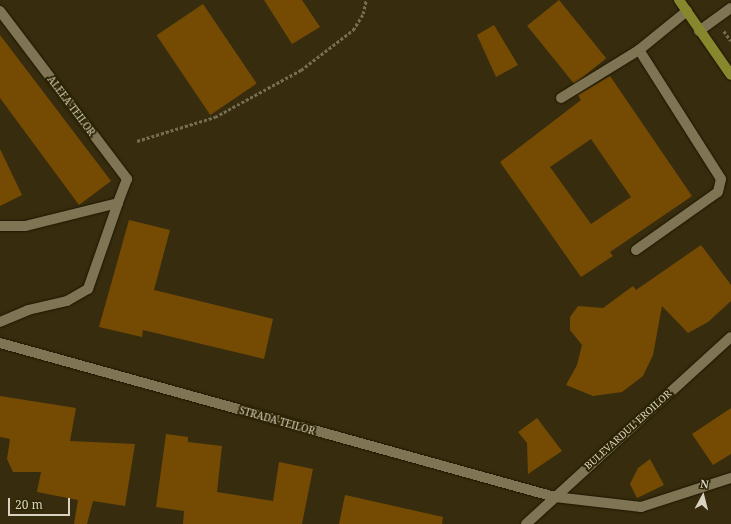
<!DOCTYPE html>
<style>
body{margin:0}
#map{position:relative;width:731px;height:524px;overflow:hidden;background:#372d0e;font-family:"Noto Serif",serif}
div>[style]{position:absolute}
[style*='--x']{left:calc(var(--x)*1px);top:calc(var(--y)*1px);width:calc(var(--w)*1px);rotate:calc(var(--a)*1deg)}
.building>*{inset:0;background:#754b04;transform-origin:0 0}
.path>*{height:2.5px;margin-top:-1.25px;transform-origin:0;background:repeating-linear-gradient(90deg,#766e54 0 3px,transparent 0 5px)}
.roads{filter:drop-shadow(0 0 1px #1d1601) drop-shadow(0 0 1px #1d1601)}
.minor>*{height:10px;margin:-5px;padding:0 5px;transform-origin:5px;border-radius:5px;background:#7f7554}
.major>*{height:10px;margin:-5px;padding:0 5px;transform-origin:5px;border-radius:5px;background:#87882e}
span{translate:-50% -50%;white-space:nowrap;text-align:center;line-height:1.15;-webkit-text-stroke:4px #2d2403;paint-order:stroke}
.street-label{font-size:10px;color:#d8d2c0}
.north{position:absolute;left:683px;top:476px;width:40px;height:40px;-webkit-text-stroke:3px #2d2403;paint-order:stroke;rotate:7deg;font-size:11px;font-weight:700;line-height:16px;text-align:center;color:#d8d2c0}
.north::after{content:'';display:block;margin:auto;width:14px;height:18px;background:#d8d2c0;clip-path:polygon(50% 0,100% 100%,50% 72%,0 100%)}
.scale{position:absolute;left:8px;top:498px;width:62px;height:18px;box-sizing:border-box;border:2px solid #d8d2c0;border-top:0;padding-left:5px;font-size:12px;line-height:14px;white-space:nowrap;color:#d8d2c0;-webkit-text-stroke:3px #2d2403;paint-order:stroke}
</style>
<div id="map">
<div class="building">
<i style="clip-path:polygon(264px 0,302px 0,320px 27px,292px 44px)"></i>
<i style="left:559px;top:0;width:75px;height:41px;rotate:51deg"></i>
<i style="left:203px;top:4px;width:96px;height:56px;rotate:56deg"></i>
<i style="clip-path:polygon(494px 25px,518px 65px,496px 77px,477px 35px)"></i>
<i style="clip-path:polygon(0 35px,111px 181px,79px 205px,0 98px)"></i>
<i style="clip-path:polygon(evenodd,610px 76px,692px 196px,610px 252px,613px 256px,581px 277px,500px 162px,581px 100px,578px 95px,610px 76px,591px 139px,631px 197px,591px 224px,550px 167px,591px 139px)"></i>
<i style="clip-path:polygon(0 149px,22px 195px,0 206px)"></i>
<i style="clip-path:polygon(129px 220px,170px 230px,154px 290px,273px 319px,264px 359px,143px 330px,142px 337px,99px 327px)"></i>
<i style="clip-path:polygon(701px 245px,731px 285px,731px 301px,708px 322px,688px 333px,662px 306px,653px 355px,643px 376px,622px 392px,593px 396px,566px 385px,577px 365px,582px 345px,570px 330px,570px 317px,578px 306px,603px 308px,633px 286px,636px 290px)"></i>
<i style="clip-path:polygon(0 396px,76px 408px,70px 441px,135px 444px,125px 506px,93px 501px,87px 524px,74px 524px,78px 500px,37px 492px,41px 472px,13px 472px,7px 459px,10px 439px,0 437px)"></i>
<i style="clip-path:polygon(731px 408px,731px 454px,713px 465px,692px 434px)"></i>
<i style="clip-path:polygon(537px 418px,562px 451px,528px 474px,527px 443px,518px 432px)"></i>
<i style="clip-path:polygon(166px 434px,188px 437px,188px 442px,222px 446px,217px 492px,273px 501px,279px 462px,313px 469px,302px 524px,183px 524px,184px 511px,156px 507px)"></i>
<i style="clip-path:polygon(650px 459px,664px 485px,637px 498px,630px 484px,638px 468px)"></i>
<i style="clip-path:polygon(345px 495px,443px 517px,442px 524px,339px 524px)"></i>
</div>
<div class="path">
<i style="--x:724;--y:31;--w:12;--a:55"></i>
<i style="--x:137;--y:141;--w:82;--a:-17.1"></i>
<i style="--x:215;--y:117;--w:98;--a:-28.7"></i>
<i style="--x:301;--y:70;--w:66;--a:-37.6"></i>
<i style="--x:353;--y:30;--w:19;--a:-58"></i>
<i style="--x:363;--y:14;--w:14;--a:-78"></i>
</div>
<div class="roads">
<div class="minor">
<i style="--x:0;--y:11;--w:211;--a:52.9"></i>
<i style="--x:127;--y:179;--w:26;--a:111"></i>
<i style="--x:118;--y:203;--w:96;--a:166.1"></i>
<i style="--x:25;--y:226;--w:25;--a:180"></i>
<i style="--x:699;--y:31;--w:39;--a:-36"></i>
<i style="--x:561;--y:98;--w:92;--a:-31.6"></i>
<i style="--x:639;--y:50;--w:62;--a:-39.1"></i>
<i style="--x:636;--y:250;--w:100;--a:-35.3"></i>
<i style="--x:718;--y:192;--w:13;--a:-77"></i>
<i style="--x:721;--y:179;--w:153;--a:-122.4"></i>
<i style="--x:0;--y:322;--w:30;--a:-23"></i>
<i style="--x:28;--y:310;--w:40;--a:-13"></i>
<i style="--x:67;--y:301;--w:24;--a:-30"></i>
<i style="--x:88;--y:289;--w:91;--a:-70.8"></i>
<i style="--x:0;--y:343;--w:576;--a:15.51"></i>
<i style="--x:555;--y:497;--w:87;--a:6.6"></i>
<i style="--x:641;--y:507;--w:95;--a:-17.9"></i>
<i style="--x:526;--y:524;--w:277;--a:-42.4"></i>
</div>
<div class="major">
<i style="--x:679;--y:0;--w:91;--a:55.3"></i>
</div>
</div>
<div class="street-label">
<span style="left:71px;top:106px;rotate:53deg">ALEEA TEILOR</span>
<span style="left:277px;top:421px;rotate:16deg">STRADA TEILOR</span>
<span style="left:628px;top:430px;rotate:-42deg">BULEVARDUL EROILOR</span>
</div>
<div class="north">N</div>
<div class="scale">20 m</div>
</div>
